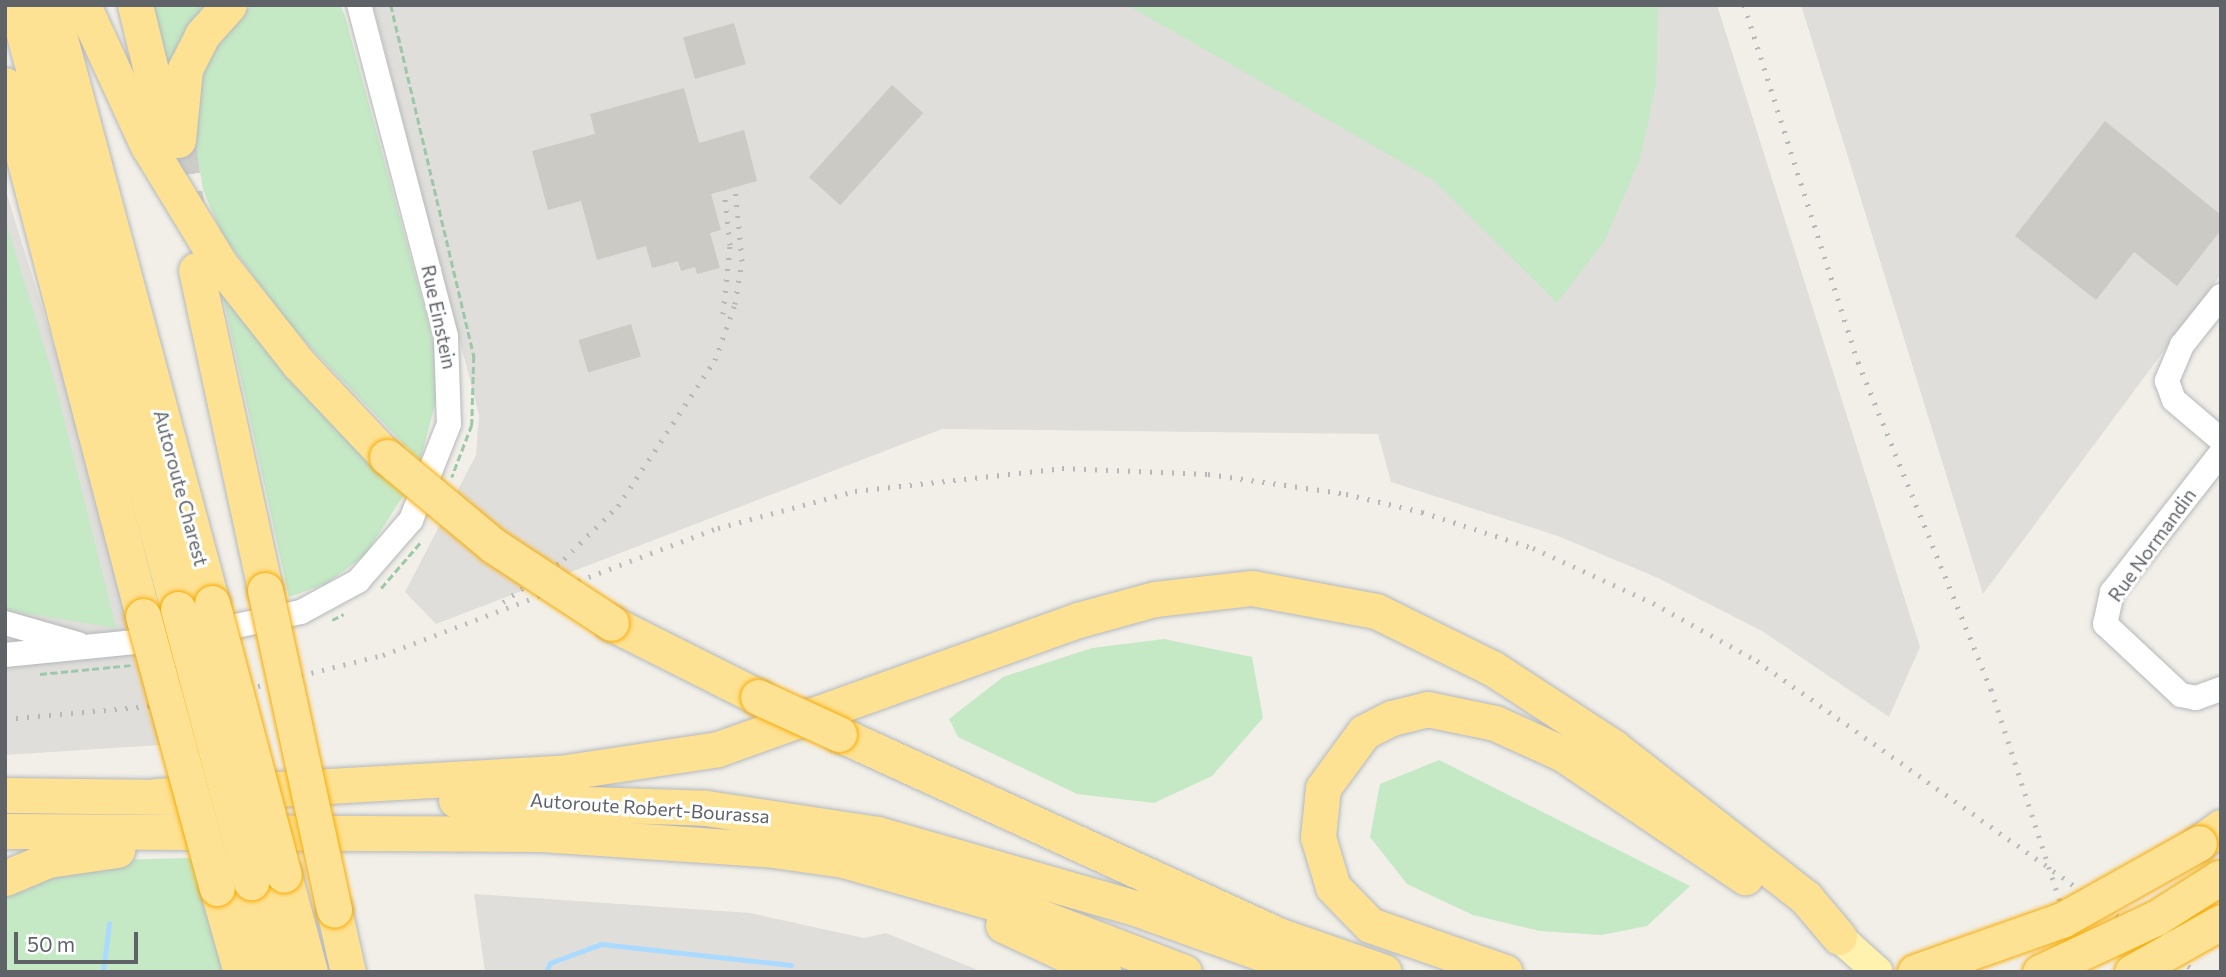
<!DOCTYPE html>
<style>
body{margin:0}
#map{position:relative;width:2226px;height:977px;overflow:hidden;background:#f1efe8;font-family:Commissioner,sans-serif}
div>[style]{position:absolute}
[style*='--x']{left:calc(var(--x)*1px);top:calc(var(--y)*1px);width:calc(var(--w)*1px);rotate:calc(var(--a)*1deg)}
.industrial>*{inset:0;background:#e0deda}
.green>*{inset:0;background:#c5e8c5}
.stream>*{height:5px;margin:-2.5px;padding:0 2.5px;transform-origin:2.5px;border-radius:2.5px;background:#aadaff}
.building>*{inset:0;background:#cccac5;transform-origin:0 0}
.highway-tunnel>*{height:35px;margin-top:-17.5px;transform-origin:0;background:repeating-linear-gradient(90deg,#ccccc8 0 35px,transparent 0 53px)}
.path>*{height:2.5px;margin-top:-1.25px;transform-origin:0;background:repeating-linear-gradient(90deg,#9cc7a9 0 7px,transparent 0 10.5px)}
.roads{filter:drop-shadow(0 0 2px #b5b8bc) drop-shadow(0 0 2px #b5b8bc)}
.minor>*{height:24px;margin:-12px;padding:0 12px;transform-origin:12px;border-radius:12px;background:#fff}
.major>*{height:30px;margin:-15px;padding:0 15px;transform-origin:15px;border-radius:15px;background:#fff2af}
.highway>*{height:35px;margin:-17.5px;padding:0 17.5px;transform-origin:17.5px;border-radius:17.5px;background:#fde293}
.rail>*{height:5px;margin-top:-2.5px;transform-origin:0;background:repeating-linear-gradient(90deg,#b6b7b8 0 2px,transparent 0 11px)}
.bridges{filter:drop-shadow(0 0 2px #f9ab00) drop-shadow(0 0 2px #f9ab00)}
.highway-bridge>*{height:35px;margin:-17.5px;padding:0 17.5px;transform-origin:17.5px;border-radius:17.5px;background:#fde293}
span{translate:-50% -50%;white-space:nowrap;text-align:center;line-height:1.15;-webkit-text-stroke:6px #fff;paint-order:stroke}
.street-label{font-size:19px;color:#5f6368}
.frame{position:absolute;inset:0;border:7px solid #5f6368;pointer-events:none}
.scale{position:absolute;left:14px;top:932px;width:124px;height:32px;box-sizing:border-box;border:4px solid #5f6368;border-top:0;padding-left:9px;font-size:21px;line-height:24px;white-space:nowrap;color:#5f6368;-webkit-text-stroke:5px #fff;paint-order:stroke}
</style>
<div id="map">
<div class="industrial">
<i style="clip-path:polygon(373px 5px,1717px 5px,1920px 647px,1889px 717px,1762px 631px,1658px 578px,1558px 536px,1391px 482px,1378px 434px,942px 429px,436px 624px,405px 592px,476px 455px,479px 415px)"></i>
<i style="clip-path:polygon(1801px 5px,2221px 5px,2221px 274px,1983px 594px)"></i>
<i style="clip-path:polygon(5px 188px,67px 389px,160px 745px,5px 755px)"></i>
<i style="clip-path:polygon(474px 894px,750px 913px,864px 938px,886px 933px,983px 972px,485px 972px)"></i>
</div>
<div class="green">
<i style="clip-path:polygon(148px 5px,209px 5px,174px 66px,165px 66px)"></i>
<i style="clip-path:polygon(253px 5px,340px 5px,345px 16px,434px 344px,436px 401px,420px 461px,292px 328px,222px 234px,203px 190px,193px 128px,199px 72px,225px 27px)"></i>
<i style="clip-path:polygon(1127px 5px,1658px 5px,1656px 85px,1640px 159px,1605px 240px,1557px 303px,1433px 180px)"></i>
<i style="clip-path:polygon(5px 219px,55px 382px,116px 628px,5px 610px)"></i>
<i style="clip-path:polygon(220px 283px,407px 490px,365px 555px,326px 584px,289px 597px)"></i>
<i style="clip-path:polygon(1164px 639px,1252px 657px,1263px 718px,1212px 776px,1154px 803px,1077px 794px,958px 737px,949px 719px,1003px 677px,1092px 648px)"></i>
<i style="clip-path:polygon(1439px 760px,1690px 886px,1647px 926px,1602px 935px,1540px 931px,1473px 915px,1407px 884px,1370px 837px,1380px 784px)"></i>
<i style="clip-path:polygon(192px 858px,223px 972px,5px 972px,5px 892px,33px 876px,107px 860px)"></i>
</div>
<div class="stream">
<i style="--x:103;--y:972;--w:49;--a:-83"></i>
<i style="--x:546;--y:972;--w:10;--a:-66"></i>
<i style="--x:550;--y:963;--w:54;--a:-20.4"></i>
<i style="--x:601;--y:944;--w:191;--a:6.3"></i>
</div>
<div class="building">
<i style="left:734px;top:23px;width:43px;height:53px;rotate:74deg"></i>
<i style="left:892px;top:85px;width:42px;height:124px;rotate:42deg"></i>
<i style="clip-path:polygon(684px 88px,699px 143px,744px 130px,757px 181px,711px 194px,721px 230px,710px 233px,720px 268px,697px 274px,695px 267px,681px 271px,678px 261px,652px 268px,646px 246px,597px 260px,581px 201px,548px 210px,532px 151px,595px 134px,590px 114px)"></i>
<i style="clip-path:polygon(2105px 121px,2221px 215px,2221px 230px,2177px 286px,2134px 252px,2096px 300px,2015px 236px)"></i>
<i style="left:631px;top:324px;width:34px;height:55px;rotate:73deg"></i>
</div>
<div class="highway-tunnel">
<i style="--x:178;--y:140;--w:75;--a:82.3"></i>
</div>
<div class="path">
<i style="--x:391;--y:5;--w:361;--a:76.7"></i>
<i style="--x:474;--y:356;--w:69;--a:91.7"></i>
<i style="--x:472;--y:425;--w:56;--a:111"></i>
<i style="--x:381;--y:588;--w:60;--a:-49.1"></i>
<i style="--x:332;--y:620;--w:13;--a:-27"></i>
<i style="--x:40;--y:674;--w:91;--a:-5.6"></i>
</div>
<div class="roads">
<div class="minor">
<i style="--x:2221;--y:296;--w:63;--a:128.5"></i>
<i style="--x:2182;--y:345;--w:39;--a:113"></i>
<i style="--x:2167;--y:381;--w:20;--a:70"></i>
<i style="--x:2174;--y:400;--w:62;--a:40.4"></i>
<i style="--x:2221;--y:453;--w:177;--a:128.1"></i>
<i style="--x:2112;--y:592;--w:33;--a:102"></i>
<i style="--x:2105;--y:624;--w:104;--a:43.1"></i>
<i style="--x:2181;--y:695;--w:15;--a:11"></i>
<i style="--x:2196;--y:698;--w:27;--a:-20"></i>
<i style="--x:5;--y:623;--w:76;--a:16"></i>
<i style="--x:204;--y:633;--w:99;--a:-12.2"></i>
<i style="--x:301;--y:612;--w:65;--a:-28.5"></i>
<i style="--x:358;--y:581;--w:81;--a:-49"></i>
<i style="--x:411;--y:520;--w:103;--a:-68.4"></i>
<i style="--x:449;--y:424;--w:88;--a:-92"></i>
<i style="--x:446;--y:336;--w:342;--a:-104.7"></i>
<i style="--x:5;--y:655;--w:161;--a:-5.7"></i>
</div>
<div class="major">
<i style="--x:1839;--y:937;--w:52;--a:41.9"></i>
</div>
<div class="highway">
<i style="--x:16;--y:5;--w:625;--a:74.99"></i>
<i style="--x:51;--y:5;--w:619;--a:74.93"></i>
<i style="--x:83;--y:5;--w:155;--a:65.3"></i>
<i style="--x:148;--y:146;--w:138;--a:58.6"></i>
<i style="--x:220;--y:264;--w:127;--a:51.7"></i>
<i style="--x:299;--y:364;--w:128;--a:46.6"></i>
<i style="--x:135;--y:5;--w:131;--a:76.3"></i>
<i style="--x:5;--y:85;--w:549;--a:75.43"></i>
<i style="--x:178;--y:140;--w:71;--a:-84.4"></i>
<i style="--x:185;--y:69;--w:38;--a:-63"></i>
<i style="--x:202;--y:35;--w:40;--a:-48"></i>
<i style="--x:196;--y:270;--w:327;--a:77.8"></i>
<i style="--x:611;--y:623;--w:165;--a:26.7"></i>
<i style="--x:839;--y:734;--w:483;--a:24.6"></i>
<i style="--x:1278;--y:935;--w:112;--a:19.2"></i>
<i style="--x:5;--y:795;--w:174;--a:0.7"></i>
<i style="--x:156;--y:796;--w:405;--a:-3.3"></i>
<i style="--x:560;--y:773;--w:160;--a:-8.6"></i>
<i style="--x:718;--y:749;--w:382;--a:-19.7"></i>
<i style="--x:1078;--y:620;--w:80;--a:-15.3"></i>
<i style="--x:1155;--y:599;--w:98;--a:-6.5"></i>
<i style="--x:1252;--y:588;--w:126;--a:10.5"></i>
<i style="--x:1376;--y:611;--w:129;--a:26.2"></i>
<i style="--x:1492;--y:668;--w:145;--a:33.1"></i>
<i style="--x:1613;--y:747;--w:245;--a:38"></i>
<i style="--x:1806;--y:898;--w:51;--a:49.8"></i>
<i style="--x:456;--y:800;--w:250;--a:1.8"></i>
<i style="--x:706;--y:808;--w:173;--a:8.6"></i>
<i style="--x:877;--y:834;--w:268;--a:16"></i>
<i style="--x:1135;--y:908;--w:190;--a:19.7"></i>
<i style="--x:5;--y:831;--w:536;--a:0.32"></i>
<i style="--x:541;--y:834;--w:233;--a:3.9"></i>
<i style="--x:773;--y:850;--w:71;--a:8.1"></i>
<i style="--x:843;--y:860;--w:194;--a:15.8"></i>
<i style="--x:1030;--y:913;--w:165;--a:21"></i>
<i style="--x:2199;--y:843;--w:27;--a:-36"></i>
<i style="--x:284;--y:875;--w:100;--a:75"></i>
<i style="--x:5;--y:878;--w:47;--a:-22.7"></i>
<i style="--x:48;--y:860;--w:70;--a:-8.2"></i>
<i style="--x:251;--y:882;--w:93;--a:75.1"></i>
<i style="--x:217;--y:888;--w:87;--a:74.1"></i>
<i style="--x:334;--y:910;--w:64;--a:77.3"></i>
<i style="--x:1003;--y:925;--w:111;--a:25"></i>
<i style="--x:1505;--y:972;--w:143;--a:-160.8"></i>
<i style="--x:1370;--y:925;--w:53;--a:-134.2"></i>
<i style="--x:1333;--y:887;--w:52;--a:-106.7"></i>
<i style="--x:1318;--y:837;--w:49;--a:-84.2"></i>
<i style="--x:1323;--y:788;--w:69;--a:-53.8"></i>
<i style="--x:1364;--y:732;--w:31;--a:-27"></i>
<i style="--x:1392;--y:718;--w:36;--a:-14"></i>
<i style="--x:1427;--y:709;--w:69;--a:11.6"></i>
<i style="--x:1495;--y:723;--w:75;--a:24.5"></i>
<i style="--x:1563;--y:754;--w:220;--a:34.1"></i>
</div>
</div>
<div class="rail">
<i style="--x:1744;--y:5;--w:375;--a:72.3"></i>
<i style="--x:1858;--y:362;--w:353;--a:67.9"></i>
<i style="--x:1991;--y:689;--w:298;--a:72"></i>
<i style="--x:723;--y:314;--w:69;--a:-84.2"></i>
<i style="--x:730;--y:245;--w:55;--a:-96.2"></i>
<i style="--x:503;--y:602;--w:75;--a:-35.2"></i>
<i style="--x:564;--y:559;--w:76;--a:-44.5"></i>
<i style="--x:618;--y:506;--w:175;--a:-56.4"></i>
<i style="--x:715;--y:360;--w:59;--a:-70.3"></i>
<i style="--x:735;--y:304;--w:44;--a:-80.8"></i>
<i style="--x:742;--y:261;--w:74;--a:-95.4"></i>
<i style="--x:5;--y:719;--w:190;--a:-5.1"></i>
<i style="--x:194;--y:702;--w:195;--a:-14"></i>
<i style="--x:383;--y:655;--w:358;--a:-20.8"></i>
<i style="--x:718;--y:528;--w:142;--a:-15.1"></i>
<i style="--x:855;--y:491;--w:208;--a:-6.3"></i>
<i style="--x:1062;--y:468;--w:146;--a:2.4"></i>
<i style="--x:1208;--y:474;--w:139;--a:8.2"></i>
<i style="--x:1346;--y:494;--w:78;--a:13.3"></i>
<i style="--x:1422;--y:512;--w:117;--a:18"></i>
<i style="--x:1533;--y:548;--w:132;--a:24.6"></i>
<i style="--x:1653;--y:603;--w:119;--a:29.1"></i>
<i style="--x:1757;--y:661;--w:538;--a:35.31"></i>
</div>
<div class="bridges">
<div class="highway-bridge">
<i style="--x:387;--y:457;--w:139;--a:39.8"></i>
<i style="--x:494;--y:546;--w:140;--a:33.3"></i>
<i style="--x:265;--y:590;--w:327;--a:77.8"></i>
<i style="--x:212;--y:603;--w:281;--a:75.2"></i>
<i style="--x:178;--y:609;--w:283;--a:75"></i>
<i style="--x:143;--y:616;--w:282;--a:74.8"></i>
<i style="--x:758;--y:697;--w:89;--a:24.6"></i>
<i style="--x:1915;--y:972;--w:156;--a:-19.5"></i>
<i style="--x:2062;--y:920;--w:157;--a:-29.3"></i>
<i style="--x:2040;--y:972;--w:128;--a:-25"></i>
<i style="--x:2156;--y:918;--w:75;--a:-32.4"></i>
<i style="--x:2132;--y:972;--w:102;--a:-29.3"></i>
</div>
</div>
<div class="street-label">
<span style="left:439px;top:317px;rotate:78deg">Rue Einstein</span>
<span style="left:181px;top:488px;rotate:75deg">Autoroute Charest</span>
<span style="left:2152px;top:545px;rotate:-54deg">Rue Normandin</span>
<span style="left:650px;top:808px;rotate:4deg">Autoroute Robert-Bourassa</span>
</div>
<div class="frame"></div>
<div class="scale">50 m</div>
</div>
